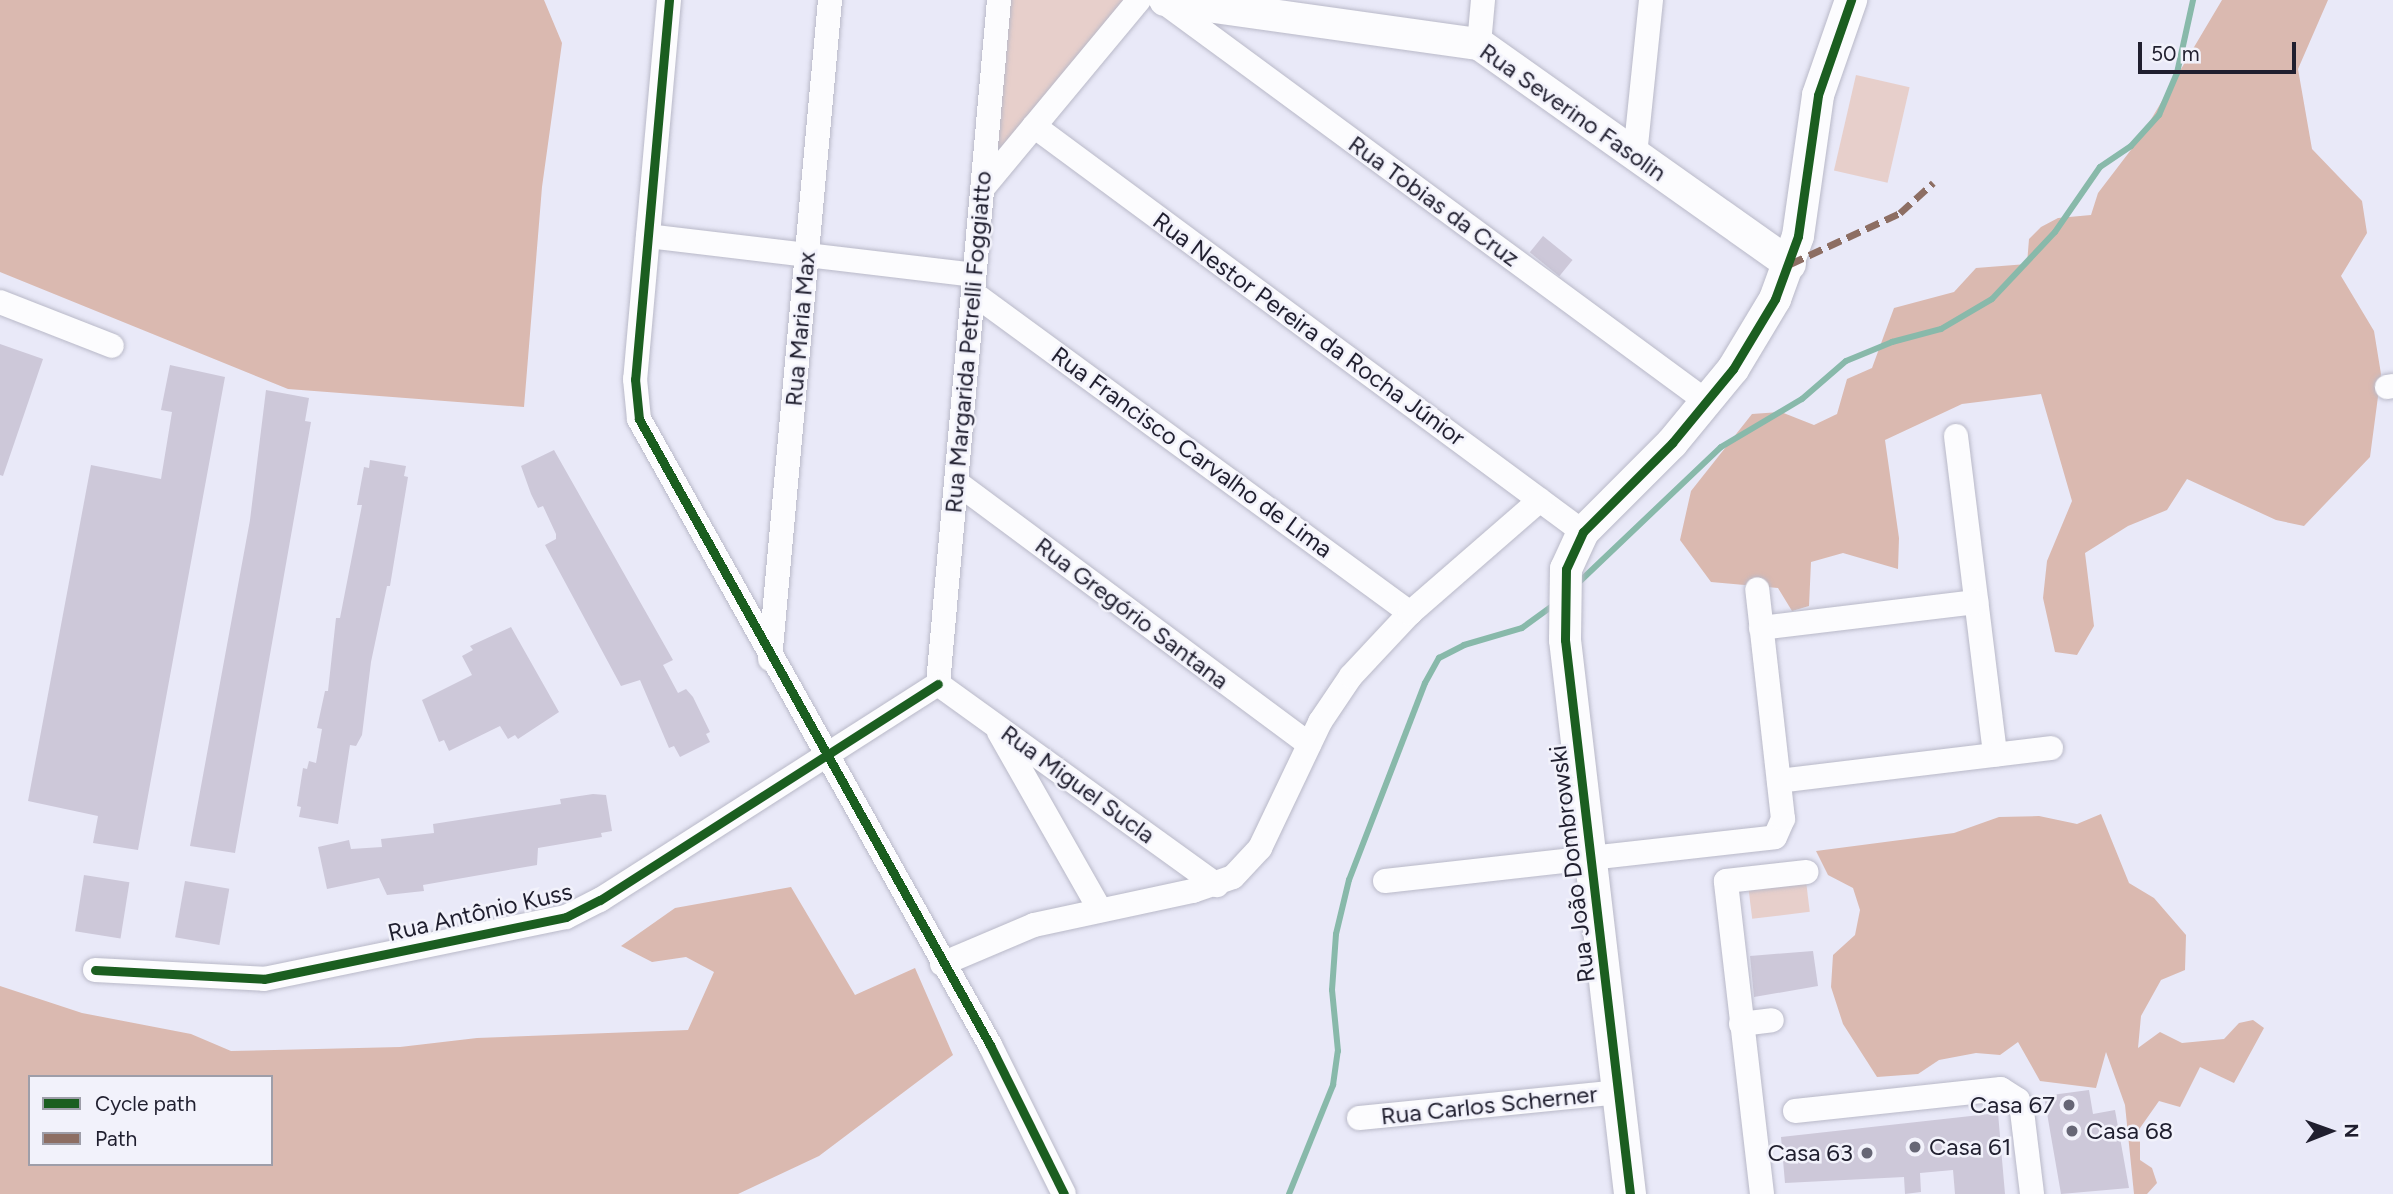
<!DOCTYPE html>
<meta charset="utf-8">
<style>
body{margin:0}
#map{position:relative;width:2393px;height:1194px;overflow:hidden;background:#e9e9f8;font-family:Figtree,sans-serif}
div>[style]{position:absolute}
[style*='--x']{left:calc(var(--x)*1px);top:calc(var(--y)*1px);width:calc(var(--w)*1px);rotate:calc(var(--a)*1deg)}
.green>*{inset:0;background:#e7cfcb;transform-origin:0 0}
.forest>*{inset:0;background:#dab9b0}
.stream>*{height:6px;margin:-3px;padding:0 3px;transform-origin:3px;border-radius:3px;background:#88b9aa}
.building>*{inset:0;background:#cdc8d9;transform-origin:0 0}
.roads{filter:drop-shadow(0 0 2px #b9b9c8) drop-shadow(0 0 2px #b9b9c8)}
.minor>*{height:24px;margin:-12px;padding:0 12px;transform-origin:12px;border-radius:12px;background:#fcfcfe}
.tertiary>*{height:32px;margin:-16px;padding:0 16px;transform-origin:16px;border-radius:16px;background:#fcfcfe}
.quiet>*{height:7px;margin-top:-3.5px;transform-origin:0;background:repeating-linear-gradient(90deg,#8d6e63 0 14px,transparent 0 21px)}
.cycleway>*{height:9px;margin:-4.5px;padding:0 4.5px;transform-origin:4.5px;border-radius:4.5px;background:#1b5e20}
.dots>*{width:19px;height:19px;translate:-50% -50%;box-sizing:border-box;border:4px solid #f2f2fb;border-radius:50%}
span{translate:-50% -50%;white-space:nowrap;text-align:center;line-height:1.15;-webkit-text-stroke:5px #f2f2fb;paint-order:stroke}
.street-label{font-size:24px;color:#201f2f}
.poi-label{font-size:24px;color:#201f2f}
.right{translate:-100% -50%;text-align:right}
.left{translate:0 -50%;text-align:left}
.legend{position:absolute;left:28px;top:1075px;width:245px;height:91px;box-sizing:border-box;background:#f2f2fb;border:2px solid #9e9ea9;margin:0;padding:9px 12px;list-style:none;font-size:21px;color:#201f2f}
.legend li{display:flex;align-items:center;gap:14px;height:35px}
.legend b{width:35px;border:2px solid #9e9ea9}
.north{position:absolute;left:2295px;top:1096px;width:70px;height:70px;-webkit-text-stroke:5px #f2f2fb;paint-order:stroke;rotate:89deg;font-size:19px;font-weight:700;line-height:28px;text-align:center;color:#201f2f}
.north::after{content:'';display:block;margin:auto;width:24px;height:32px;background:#201f2f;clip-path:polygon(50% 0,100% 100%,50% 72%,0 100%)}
.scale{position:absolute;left:2138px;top:42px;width:158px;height:32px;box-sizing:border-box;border:4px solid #201f2f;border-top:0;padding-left:9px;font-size:21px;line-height:24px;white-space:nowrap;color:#201f2f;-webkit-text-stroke:5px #f2f2fb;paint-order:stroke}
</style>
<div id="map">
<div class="green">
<i style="clip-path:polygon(1005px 0,1124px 0,987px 170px)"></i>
<i style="left:1856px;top:75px;width:55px;height:98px;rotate:13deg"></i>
<i style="left:1806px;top:881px;width:31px;height:58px;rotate:83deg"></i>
</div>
<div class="forest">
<i style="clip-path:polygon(0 0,544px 0,562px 43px,542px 187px,524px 407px,288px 389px,0 272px)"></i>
<i style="clip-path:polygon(2222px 0,2328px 0,2298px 69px,2312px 149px,2362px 201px,2367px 233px,2341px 276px,2374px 331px,2381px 374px,2370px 457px,2304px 526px,2276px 520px,2187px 479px,2167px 510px,2128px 526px,2085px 553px,2094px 626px,2077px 655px,2055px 652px,2043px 598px,2047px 561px,2072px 501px,2041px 394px,1962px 404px,1885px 440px,1899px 538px,1898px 569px,1843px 553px,1811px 562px,1809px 606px,1792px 611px,1778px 588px,1711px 582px,1680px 540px,1691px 491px,1752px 414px,1781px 412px,1814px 425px,1837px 414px,1847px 379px,1872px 368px,1894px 308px,1954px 292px,1976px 268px,2027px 264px,2029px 239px,2041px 227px,2058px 218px,2091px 215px,2098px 193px,2140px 138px)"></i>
<i style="clip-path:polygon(2101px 814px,2129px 883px,2154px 898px,2186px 935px,2185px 970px,2161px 980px,2141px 1016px,2138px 1048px,2160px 1032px,2182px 1043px,2224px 1039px,2239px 1023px,2253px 1020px,2264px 1028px,2234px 1083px,2200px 1067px,2180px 1107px,2159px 1101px,2140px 1128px,2140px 1160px,2152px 1168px,2157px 1183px,2147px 1194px,2134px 1194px,2125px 1105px,2106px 1052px,2096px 1088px,2040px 1081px,2018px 1042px,2000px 1055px,1976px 1053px,1939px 1060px,1918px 1074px,1877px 1077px,1843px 1024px,1831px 987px,1833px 955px,1855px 935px,1860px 910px,1853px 888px,1828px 875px,1816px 851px,1954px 833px,1999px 817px,2039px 816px,2077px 824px)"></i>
<i style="clip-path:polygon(evenodd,791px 887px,855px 995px,915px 968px,953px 1055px,819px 1156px,738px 1194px,0 1194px,0 986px,82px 1013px,191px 1034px,231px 1051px,400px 1047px,477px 1038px,688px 1030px,714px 972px,686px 957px,652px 962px,621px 946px,675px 908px,791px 887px,30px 1077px,271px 1077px,271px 1164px,30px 1164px,30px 1077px)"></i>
</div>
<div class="stream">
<i style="--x:1576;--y:585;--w:200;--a:-43.6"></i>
<i style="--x:1721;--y:447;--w:94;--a:-30.7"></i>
<i style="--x:1802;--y:399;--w:58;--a:-40.8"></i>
<i style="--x:1846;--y:361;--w:50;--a:-22.4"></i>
<i style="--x:1892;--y:342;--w:51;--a:-14.9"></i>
<i style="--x:1941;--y:329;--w:59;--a:-30.5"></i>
<i style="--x:1992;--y:299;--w:92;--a:-46.8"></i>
<i style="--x:2055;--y:232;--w:79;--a:-55.3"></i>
<i style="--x:2100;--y:167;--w:37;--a:-34"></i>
<i style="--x:2131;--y:146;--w:42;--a:-47.9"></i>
<i style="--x:2159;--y:115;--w:46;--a:-66.8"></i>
<i style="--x:2177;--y:73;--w:75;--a:-77.6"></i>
<i style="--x:1289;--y:1194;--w:118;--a:-68"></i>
<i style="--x:1333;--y:1085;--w:34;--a:-82"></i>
<i style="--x:1338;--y:1051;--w:61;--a:-95.6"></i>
<i style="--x:1332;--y:990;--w:56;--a:-85.9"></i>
<i style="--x:1336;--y:934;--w:56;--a:-76.5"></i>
<i style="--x:1349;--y:880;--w:211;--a:-68.9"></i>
<i style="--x:1425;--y:683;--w:29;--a:-61"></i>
<i style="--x:1439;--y:658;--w:28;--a:-27"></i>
<i style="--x:1464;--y:645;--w:60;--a:-16.3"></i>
<i style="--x:1522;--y:628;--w:41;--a:-36"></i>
</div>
<div class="building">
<i style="left:1543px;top:236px;width:38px;height:21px;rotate:39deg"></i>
<i style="clip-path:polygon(0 344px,43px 359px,3px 476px,0 475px)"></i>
<i style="clip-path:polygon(170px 365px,225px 377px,138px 850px,93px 843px,98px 816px,28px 801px,91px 465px,161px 479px,172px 412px,161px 410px)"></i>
<i style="clip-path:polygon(266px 390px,309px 398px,305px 421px,311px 422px,235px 853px,190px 846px,250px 520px)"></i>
<i style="clip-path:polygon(554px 450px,673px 660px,663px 665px,678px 693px,686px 689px,693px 697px,710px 732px,706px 734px,710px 742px,680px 757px,674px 746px,669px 748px,640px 680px,621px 686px,545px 545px,556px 539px,556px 534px,543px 506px,538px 508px,531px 494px,521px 466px)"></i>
<i style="clip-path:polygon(370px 460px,406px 466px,404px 476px,408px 477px,390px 586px,387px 586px,371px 662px,362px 735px,356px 746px,350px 745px,338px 824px,299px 817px,301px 807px,297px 806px,303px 768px,307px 769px,309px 761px,316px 763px,322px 729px,317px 728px,325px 691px,328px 691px,336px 618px,340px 618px,362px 505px,357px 505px,364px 467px,369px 468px)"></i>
<i style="clip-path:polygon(511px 627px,559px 712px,518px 739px,515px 735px,508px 739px,500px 726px,449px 751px,444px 740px,439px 742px,422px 700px,472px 675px,462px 656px,473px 650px,470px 646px)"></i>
<i style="clip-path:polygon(593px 794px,606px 795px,612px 831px,601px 833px,602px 837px,538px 848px,537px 865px,423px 885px,424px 891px,387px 895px,379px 878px,327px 889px,318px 847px,349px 840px,351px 849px,382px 847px,381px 839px,434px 833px,433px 824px,561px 804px,560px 799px)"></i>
<i style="left:84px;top:875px;width:46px;height:57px;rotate:9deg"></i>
<i style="left:185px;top:881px;width:45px;height:57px;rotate:10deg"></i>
<i style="clip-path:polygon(1813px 951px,1818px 986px,1754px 997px,1750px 956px)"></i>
<i style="clip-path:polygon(2089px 1090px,2093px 1114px,2115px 1110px,2129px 1188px,2061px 1194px,2044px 1096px)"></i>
<i style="clip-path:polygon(1998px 1113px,2005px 1194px,1955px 1194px,1953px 1170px,1920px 1173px,1921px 1192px,1905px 1194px,1904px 1177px,1785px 1183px,1781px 1137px)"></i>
</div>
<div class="roads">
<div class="minor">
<i style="--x:669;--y:0;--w:381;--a:95.1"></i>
<i style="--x:635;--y:379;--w:40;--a:84.3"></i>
<i style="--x:639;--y:419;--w:718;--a:60.72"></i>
<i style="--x:990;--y:1045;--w:166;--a:63.6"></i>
<i style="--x:1161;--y:0;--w:678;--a:36.36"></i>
<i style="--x:1479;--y:44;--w:44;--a:-84.8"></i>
<i style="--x:1034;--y:126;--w:683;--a:36.48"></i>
<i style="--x:1635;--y:155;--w:156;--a:-84.1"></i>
<i style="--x:982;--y:189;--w:246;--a:-50.3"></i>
<i style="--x:648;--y:236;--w:328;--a:6.8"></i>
<i style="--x:973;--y:293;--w:542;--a:36.21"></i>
<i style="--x:0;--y:302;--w:120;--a:21.4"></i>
<i style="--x:2387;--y:387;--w:6;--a:-9"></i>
<i style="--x:1956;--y:436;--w:321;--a:83"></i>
<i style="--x:956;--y:482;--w:440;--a:36.6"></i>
<i style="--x:1761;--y:628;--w:217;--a:-6.9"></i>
<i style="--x:770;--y:659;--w:662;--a:-84.8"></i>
<i style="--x:938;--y:684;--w:687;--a:-84.9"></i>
<i style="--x:938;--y:684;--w:344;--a:35.8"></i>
<i style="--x:999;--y:732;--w:205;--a:60.4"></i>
<i style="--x:1779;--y:781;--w:274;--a:-6.9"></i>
<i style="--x:1385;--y:881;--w:392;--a:-6.4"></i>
<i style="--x:1775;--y:837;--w:20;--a:-66"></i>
<i style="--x:1783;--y:819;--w:231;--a:-96.4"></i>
<i style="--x:942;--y:964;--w:100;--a:-23"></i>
<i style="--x:1034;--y:925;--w:163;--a:-12.1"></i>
<i style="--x:1193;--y:891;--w:42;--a:-19.3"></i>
<i style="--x:1233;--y:877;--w:40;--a:-47"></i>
<i style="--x:1260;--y:848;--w:140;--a:-64.5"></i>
<i style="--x:1320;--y:722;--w:55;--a:-56"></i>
<i style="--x:1351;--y:676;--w:86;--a:-46.9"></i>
<i style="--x:1410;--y:613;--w:172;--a:-41"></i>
<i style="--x:95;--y:970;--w:169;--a:3"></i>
<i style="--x:264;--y:979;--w:308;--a:-11.6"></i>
<i style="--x:566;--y:917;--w:38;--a:-27"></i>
<i style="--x:600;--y:900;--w:401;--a:-32.6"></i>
<i style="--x:1741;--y:1024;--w:31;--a:-7"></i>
<i style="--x:1795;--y:1111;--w:207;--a:-6.1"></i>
<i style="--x:2001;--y:1089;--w:20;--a:33"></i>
<i style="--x:2018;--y:1100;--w:12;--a:70"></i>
<i style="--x:2022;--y:1111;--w:84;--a:83.1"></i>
<i style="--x:1359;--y:1118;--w:260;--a:-5.7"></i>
<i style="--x:1762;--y:1194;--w:315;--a:-96.6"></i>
<i style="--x:1726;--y:881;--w:81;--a:-6.4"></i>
</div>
<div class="tertiary">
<i style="--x:1165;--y:0;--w:317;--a:8"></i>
<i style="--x:1479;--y:44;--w:381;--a:35.3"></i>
<i style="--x:1630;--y:1194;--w:558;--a:-96.69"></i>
<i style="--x:1565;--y:640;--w:71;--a:-89.2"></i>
<i style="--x:1566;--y:569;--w:41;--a:-65.3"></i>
<i style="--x:1583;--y:532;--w:126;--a:-45"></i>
<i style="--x:1672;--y:443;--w:96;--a:-50.5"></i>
<i style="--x:1733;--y:369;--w:82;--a:-59"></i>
<i style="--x:1775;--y:299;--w:67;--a:-69.9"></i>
<i style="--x:1798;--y:236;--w:142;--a:-81.9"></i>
<i style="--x:1818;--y:95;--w:101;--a:-70.8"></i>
</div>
</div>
<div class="quiet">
<i style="--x:1790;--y:264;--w:121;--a:-24.9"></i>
<i style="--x:1900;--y:213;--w:45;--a:-42.3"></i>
</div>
<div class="cycleway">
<i style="--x:669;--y:0;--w:381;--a:95.1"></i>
<i style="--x:635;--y:379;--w:40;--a:84.3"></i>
<i style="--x:639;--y:419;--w:718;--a:60.72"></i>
<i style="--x:990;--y:1045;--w:166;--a:63.6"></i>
<i style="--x:95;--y:970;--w:169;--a:3"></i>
<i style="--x:264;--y:979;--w:308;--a:-11.6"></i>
<i style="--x:566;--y:917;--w:38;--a:-27"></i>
<i style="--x:600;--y:900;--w:401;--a:-32.6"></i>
<i style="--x:1630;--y:1194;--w:558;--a:-96.69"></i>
<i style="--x:1565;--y:640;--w:71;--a:-89.2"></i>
<i style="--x:1566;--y:569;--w:41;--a:-65.3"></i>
<i style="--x:1583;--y:532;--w:126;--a:-45"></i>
<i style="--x:1672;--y:443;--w:96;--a:-50.5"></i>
<i style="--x:1733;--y:369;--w:82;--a:-59"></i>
<i style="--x:1775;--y:299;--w:67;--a:-69.9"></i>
<i style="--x:1798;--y:236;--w:142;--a:-81.9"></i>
<i style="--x:1818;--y:95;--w:101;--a:-70.8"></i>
</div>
<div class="dots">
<i style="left:2069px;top:1105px;background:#666675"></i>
<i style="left:2072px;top:1131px;background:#666675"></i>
<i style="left:1915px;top:1147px;background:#666675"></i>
<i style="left:1867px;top:1153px;background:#666675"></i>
</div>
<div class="street-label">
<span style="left:1573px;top:112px;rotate:35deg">Rua Severino Fasolin</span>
<span style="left:1434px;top:201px;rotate:36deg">Rua Tobias da Cruz</span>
<span style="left:800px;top:329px;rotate:-85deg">Rua Maria Max</span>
<span style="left:1309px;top:329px;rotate:36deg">Rua Nestor Pereira da Rocha Júnior</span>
<span style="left:968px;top:342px;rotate:-85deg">Rua Margarida Petrelli Foggiatto</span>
<span style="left:1192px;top:452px;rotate:36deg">Rua Francisco Carvalho de Lima</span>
<span style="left:1132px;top:613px;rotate:37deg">Rua Gregório Santana</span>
<span style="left:1078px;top:784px;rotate:36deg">Rua Miguel Sucla</span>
<span style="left:1572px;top:864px;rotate:-97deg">Rua João Dombrowski</span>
<span style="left:480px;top:912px;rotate:-13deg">Rua Antônio Kuss</span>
<span style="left:1489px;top:1105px;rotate:-6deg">Rua Carlos Scherner</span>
</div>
<div class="poi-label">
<span class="right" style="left:2055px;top:1105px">Casa 67</span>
<span class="left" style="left:2086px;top:1131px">Casa 68</span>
<span class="left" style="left:1929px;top:1147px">Casa 61</span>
<span class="right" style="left:1853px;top:1153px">Casa 63</span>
</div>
<ul class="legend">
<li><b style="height:9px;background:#1b5e20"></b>Cycle path</li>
<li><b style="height:9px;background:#8d6e63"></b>Path</li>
</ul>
<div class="north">N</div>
<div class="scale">50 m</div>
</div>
